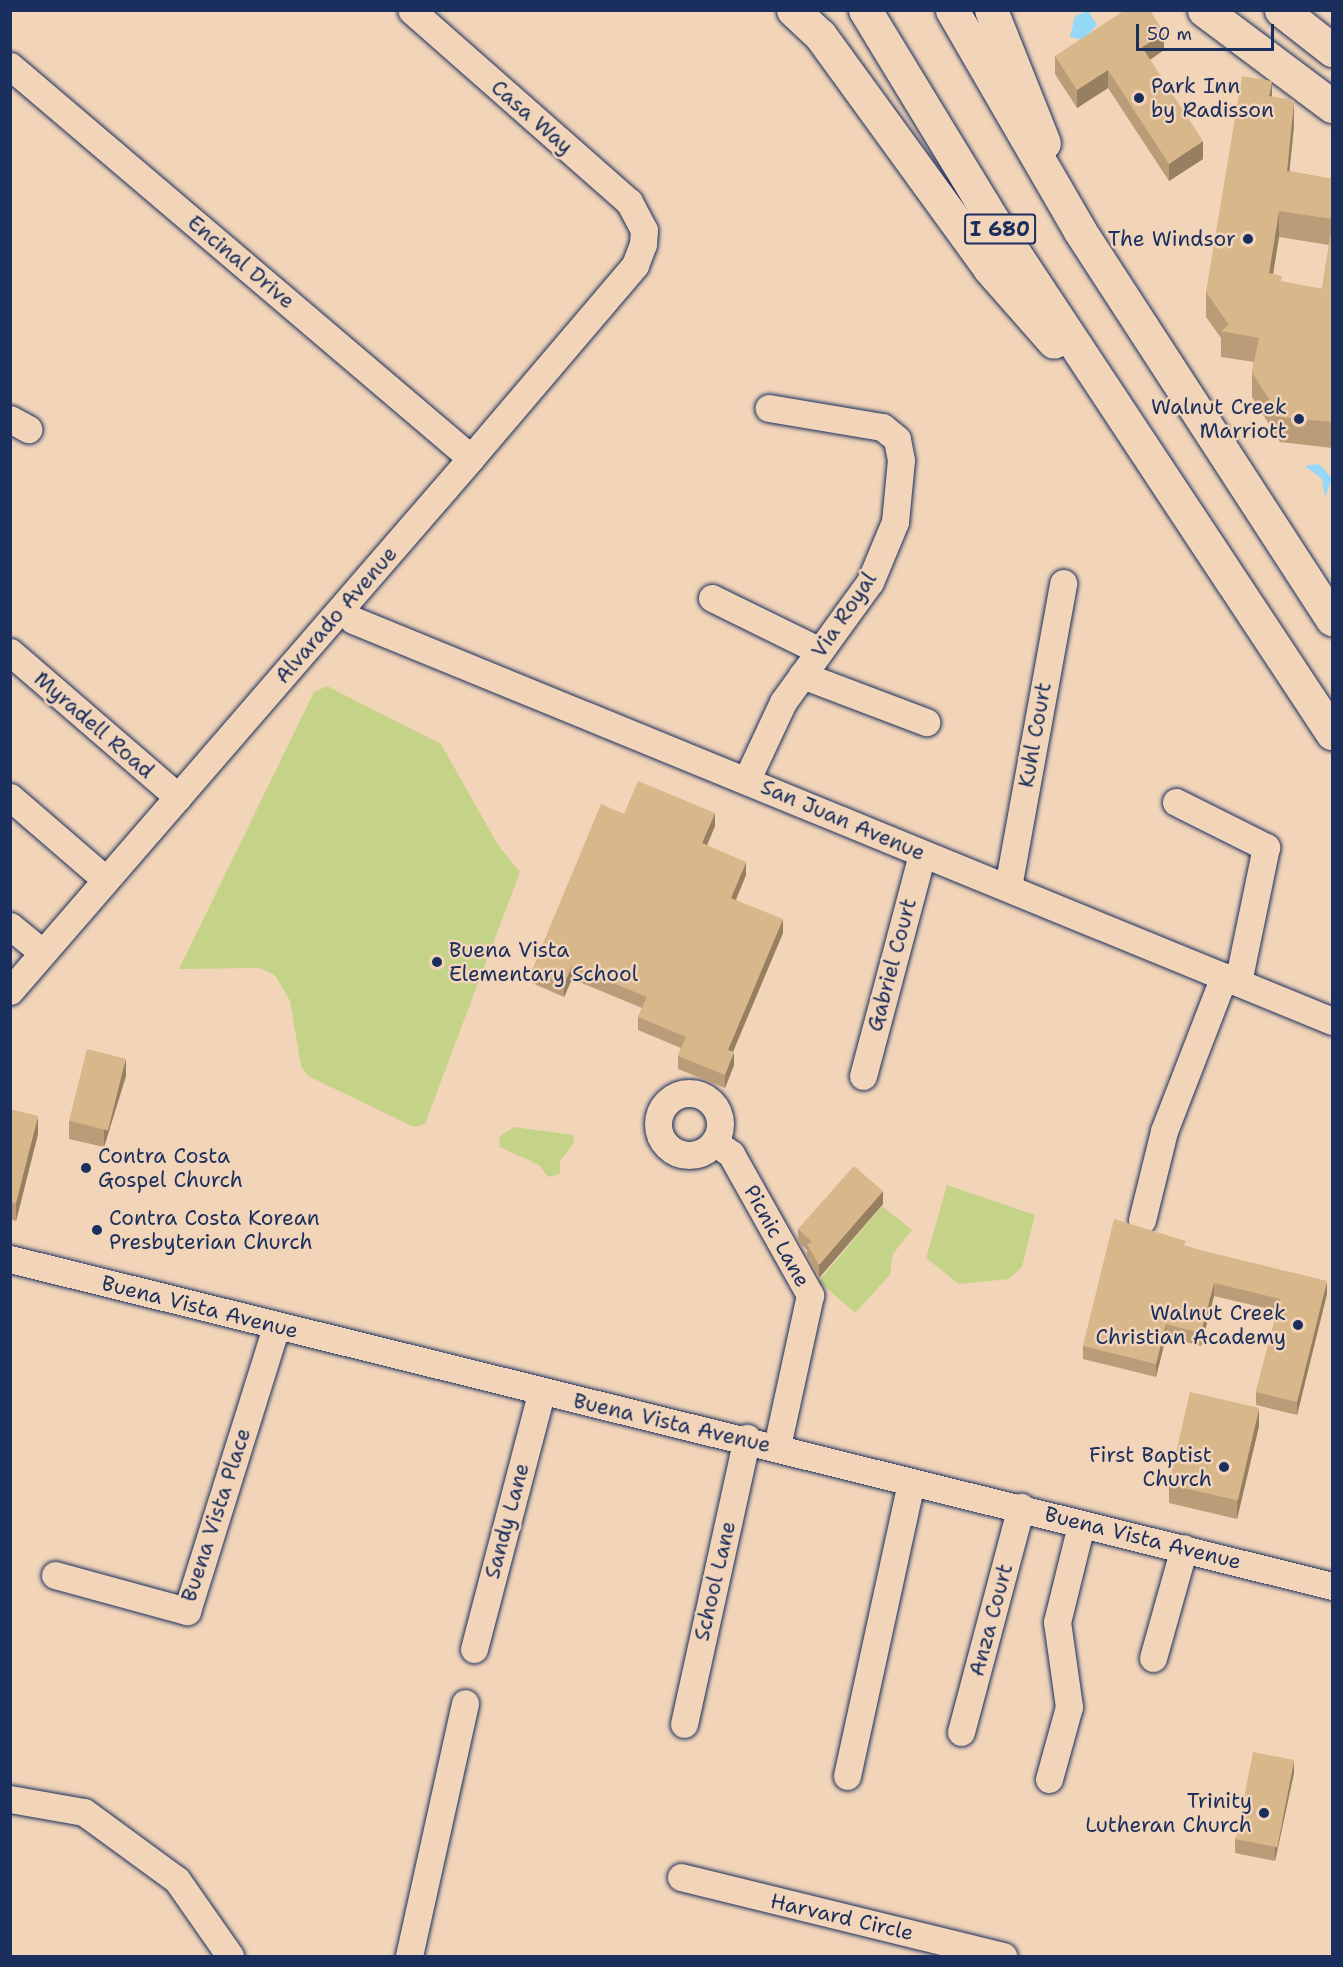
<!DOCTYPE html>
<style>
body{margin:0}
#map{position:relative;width:1343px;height:1967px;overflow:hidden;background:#f2d5b9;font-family:"Shantell Sans",sans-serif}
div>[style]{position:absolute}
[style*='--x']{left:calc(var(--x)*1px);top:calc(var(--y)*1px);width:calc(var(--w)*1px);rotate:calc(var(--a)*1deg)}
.green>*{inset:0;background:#c4d387}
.water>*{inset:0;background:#96d8f8}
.roads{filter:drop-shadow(0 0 2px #1b2f5e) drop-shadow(0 0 2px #1b2f5e)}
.minor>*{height:27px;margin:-13.5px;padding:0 13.5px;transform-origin:13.5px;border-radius:13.5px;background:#f2d5b9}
.minor>.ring{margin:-13.5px;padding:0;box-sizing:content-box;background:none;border:27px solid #f2d5b9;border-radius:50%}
.major>*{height:33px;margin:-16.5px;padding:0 16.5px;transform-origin:16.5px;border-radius:16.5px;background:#f2d5b9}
.highway>*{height:33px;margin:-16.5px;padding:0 16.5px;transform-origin:16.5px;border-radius:16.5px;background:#f2d5b9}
.wall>*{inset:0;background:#ba9d78}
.shaded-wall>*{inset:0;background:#978061}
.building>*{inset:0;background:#d8b78b;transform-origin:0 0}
.dots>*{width:16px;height:16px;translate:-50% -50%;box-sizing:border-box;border:3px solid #f2d5b9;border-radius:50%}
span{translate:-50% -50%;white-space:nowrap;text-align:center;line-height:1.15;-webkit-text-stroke:5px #f2d5b9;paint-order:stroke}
.shield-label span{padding:2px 4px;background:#f2d5b9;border:2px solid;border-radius:4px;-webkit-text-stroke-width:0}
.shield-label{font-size:20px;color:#1b2f5e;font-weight:700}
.poi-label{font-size:21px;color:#1b2f5e}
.left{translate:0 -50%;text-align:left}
.right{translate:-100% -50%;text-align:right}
.street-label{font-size:21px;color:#1b2f5e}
.frame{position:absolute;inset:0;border:12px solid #1b2f5e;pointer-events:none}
.scale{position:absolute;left:1136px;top:24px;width:138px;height:27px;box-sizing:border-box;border:3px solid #1b2f5e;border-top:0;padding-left:8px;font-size:18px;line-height:21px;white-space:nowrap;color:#1b2f5e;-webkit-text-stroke:4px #f2d5b9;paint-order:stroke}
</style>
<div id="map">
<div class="green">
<i style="clip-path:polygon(327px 686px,441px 744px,498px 845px,520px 872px,425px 1124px,414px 1127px,308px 1076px,301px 1066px,290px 1001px,275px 975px,260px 968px,179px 969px,314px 692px)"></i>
<i style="clip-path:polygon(514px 1127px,573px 1135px,574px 1143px,560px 1161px,560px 1174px,548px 1177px,539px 1165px,500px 1147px,499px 1137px)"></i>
<i style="clip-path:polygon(947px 1185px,1035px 1215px,1022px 1267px,1009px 1279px,959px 1284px,926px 1258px)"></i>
<i style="clip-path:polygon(882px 1206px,912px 1230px,893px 1254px,890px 1275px,855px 1313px,819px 1281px)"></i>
</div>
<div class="water">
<i style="clip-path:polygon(1088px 11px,1097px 25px,1083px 40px,1070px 37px,1075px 16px)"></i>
<i style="clip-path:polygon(1319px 464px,1332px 478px,1325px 497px,1322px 479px,1305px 466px)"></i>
</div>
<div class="roads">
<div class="minor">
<i style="--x:10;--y:66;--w:605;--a:40.38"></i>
<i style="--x:10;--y:419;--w:21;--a:29"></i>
<i style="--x:712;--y:598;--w:120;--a:26.1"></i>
<i style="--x:353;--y:620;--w:1058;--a:22.27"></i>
<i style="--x:10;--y:652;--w:222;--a:40.8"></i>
<i style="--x:802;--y:675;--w:133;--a:20.8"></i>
<i style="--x:747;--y:779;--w:85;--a:-64.9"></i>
<i style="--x:783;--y:702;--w:148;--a:-54.1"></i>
<i style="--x:870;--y:582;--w:65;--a:-67.4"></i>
<i style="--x:895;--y:522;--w:62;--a:-84.5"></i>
<i style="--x:901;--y:460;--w:21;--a:-101"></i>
<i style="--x:897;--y:439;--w:19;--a:-141"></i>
<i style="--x:882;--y:427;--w:115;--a:-170.5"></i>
<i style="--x:10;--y:797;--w:125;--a:40.8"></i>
<i style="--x:1176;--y:802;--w:101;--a:26.6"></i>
<i style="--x:1266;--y:847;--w:138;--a:101.7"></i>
<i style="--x:1008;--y:887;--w:309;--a:-79.7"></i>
<i style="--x:10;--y:926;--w:41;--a:39.1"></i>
<i style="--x:10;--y:991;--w:705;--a:-49.14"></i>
<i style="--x:471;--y:458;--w:253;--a:-49.6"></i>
<i style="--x:635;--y:265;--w:22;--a:-69"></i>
<i style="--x:643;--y:244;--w:14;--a:-86"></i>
<i style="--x:644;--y:230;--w:32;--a:-118"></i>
<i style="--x:629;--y:202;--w:290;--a:-138.6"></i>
<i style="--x:863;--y:1076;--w:230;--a:-75.1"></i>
<i class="ring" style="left:658px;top:1093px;width:35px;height:35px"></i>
<i style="--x:714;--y:1142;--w:21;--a:35"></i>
<i style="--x:731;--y:1154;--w:162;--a:60.7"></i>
<i style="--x:810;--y:1295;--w:155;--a:102.3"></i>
<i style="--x:1142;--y:1220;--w:92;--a:-76.1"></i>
<i style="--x:1164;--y:1131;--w:166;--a:-68.8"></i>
<i style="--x:10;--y:1259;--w:1362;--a:13.89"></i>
<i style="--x:55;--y:1575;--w:137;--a:15.3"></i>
<i style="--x:187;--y:1611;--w:298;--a:-72.6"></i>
<i style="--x:474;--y:1649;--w:265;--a:-75.3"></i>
<i style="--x:1153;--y:1658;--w:114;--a:-74.3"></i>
<i style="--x:684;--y:1724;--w:293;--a:-77.6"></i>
<i style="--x:961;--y:1732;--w:233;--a:-75.1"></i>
<i style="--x:847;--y:1776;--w:300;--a:-77.7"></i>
<i style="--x:1049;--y:1779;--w:75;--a:-74.5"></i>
<i style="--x:1069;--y:1707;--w:86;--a:-98"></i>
<i style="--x:1057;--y:1622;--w:100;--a:-76.1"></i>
<i style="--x:10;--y:1799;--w:75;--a:10"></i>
<i style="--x:84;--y:1812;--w:115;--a:36.2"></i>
<i style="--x:177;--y:1880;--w:93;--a:55.1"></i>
<i style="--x:681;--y:1877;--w:332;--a:13.8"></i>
<i style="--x:409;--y:1956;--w:259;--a:-77.5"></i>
</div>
<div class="major">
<i style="--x:1204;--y:10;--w:160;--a:36.9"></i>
<i style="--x:1281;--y:10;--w:65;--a:38.1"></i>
</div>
<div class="highway">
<i style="--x:793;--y:10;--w:37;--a:43"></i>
<i style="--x:820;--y:35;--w:288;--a:54"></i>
<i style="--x:989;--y:268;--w:98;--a:48.7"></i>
<i style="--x:865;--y:10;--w:248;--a:58.7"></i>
<i style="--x:994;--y:222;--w:613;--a:56.52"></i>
<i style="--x:952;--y:10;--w:255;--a:59.9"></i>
<i style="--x:1080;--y:231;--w:463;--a:57"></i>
<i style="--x:991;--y:10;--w:143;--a:68.3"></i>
</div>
</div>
<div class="wall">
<i style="clip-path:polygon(1164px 50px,1150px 60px,1203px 159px,1169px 181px,1108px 88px,1077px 108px,1055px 74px,1055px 56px)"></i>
<i style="clip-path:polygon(evenodd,1272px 96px,1294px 126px,1289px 171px,1332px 179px,1332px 448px,1280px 442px,1252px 397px,1252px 372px,1254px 362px,1221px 357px,1221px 338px,1206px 317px,1206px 292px,1272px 96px,1279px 237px,1329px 245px,1322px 289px,1282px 282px,1273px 274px,1279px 237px)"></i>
<i style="clip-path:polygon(624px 814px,715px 826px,707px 845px,746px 875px,736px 900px,783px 933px,733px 1052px,734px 1065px,725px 1088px,678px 1069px,678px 1056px,681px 1048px,638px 1030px,638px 1017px,642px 1008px,572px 979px,564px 997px,532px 983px,532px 970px)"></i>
<i style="clip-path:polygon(126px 1076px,104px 1147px,69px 1139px,69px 1121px)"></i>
<i style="clip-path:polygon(10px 1109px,38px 1134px,16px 1221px,10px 1219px)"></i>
<i style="clip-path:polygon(883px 1204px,819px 1278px,807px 1257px,807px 1250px,798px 1242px,798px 1229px)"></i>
<i style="clip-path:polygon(1186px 1246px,1327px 1294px,1297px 1415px,1256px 1405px,1256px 1392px,1277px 1311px,1214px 1296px,1201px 1346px,1166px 1337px,1156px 1377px,1083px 1359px,1083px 1346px)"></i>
<i style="clip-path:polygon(1259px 1426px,1237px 1519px,1169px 1503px,1169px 1485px)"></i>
<i style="clip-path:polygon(1294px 1773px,1275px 1861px,1235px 1853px,1235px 1839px)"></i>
</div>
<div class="shaded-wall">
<i style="clip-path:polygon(1164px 33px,1164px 50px,1142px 65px,1142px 47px)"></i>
<i style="clip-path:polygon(1108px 70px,1108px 88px,1077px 108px,1077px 90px)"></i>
<i style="clip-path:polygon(1272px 81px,1272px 106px,1269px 96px)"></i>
<i style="clip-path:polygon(1294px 100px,1294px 126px,1287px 196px,1287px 171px)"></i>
<i style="clip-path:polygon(1203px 141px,1203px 159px,1169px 181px,1169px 164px)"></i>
<i style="clip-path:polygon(1279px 211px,1279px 237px,1269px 299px,1269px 273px)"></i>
<i style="clip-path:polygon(715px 813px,715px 826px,702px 857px,702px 843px)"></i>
<i style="clip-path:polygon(746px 862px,746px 875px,731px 911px,731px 898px)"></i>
<i style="clip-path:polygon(783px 919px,783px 933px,728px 1063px,728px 1050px)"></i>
<i style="clip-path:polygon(572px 966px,572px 979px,564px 997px,564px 984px)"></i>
<i style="clip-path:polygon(734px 1052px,734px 1065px,725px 1088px,725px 1075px)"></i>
<i style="clip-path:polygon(126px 1059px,126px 1076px,104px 1147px,104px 1130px)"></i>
<i style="clip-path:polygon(38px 1116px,38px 1134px,16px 1221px,16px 1203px)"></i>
<i style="clip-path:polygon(883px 1191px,883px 1204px,819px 1278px,819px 1265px)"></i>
<i style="clip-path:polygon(1327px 1281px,1327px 1294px,1297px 1415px,1297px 1402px)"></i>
<i style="clip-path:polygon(1214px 1283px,1214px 1296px,1201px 1346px,1201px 1333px)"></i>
<i style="clip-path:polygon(1166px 1324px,1166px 1337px,1156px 1377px,1156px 1364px)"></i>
<i style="clip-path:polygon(1259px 1408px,1259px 1426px,1237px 1519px,1237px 1501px)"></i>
<i style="clip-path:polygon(1294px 1760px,1294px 1773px,1275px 1861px,1275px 1847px)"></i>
</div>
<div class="building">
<i style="clip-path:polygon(1125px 10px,1150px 10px,1164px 33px,1142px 47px,1203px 141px,1169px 164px,1108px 70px,1077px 90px,1055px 56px)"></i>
<i style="clip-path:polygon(1242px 76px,1272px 81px,1269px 96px,1294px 100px,1287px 171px,1332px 179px,1332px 219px,1279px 211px,1269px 273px,1282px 276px,1281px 281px,1322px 289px,1332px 225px,1332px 422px,1280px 417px,1252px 372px,1259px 338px,1221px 331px,1229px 325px,1206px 292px)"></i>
<i style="clip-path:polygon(638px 781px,715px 813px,702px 843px,746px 862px,731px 898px,783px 919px,728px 1050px,734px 1052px,725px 1075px,678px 1056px,686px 1037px,638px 1017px,647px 997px,572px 966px,564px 984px,532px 970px,601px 804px,624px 814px)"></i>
<i style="left:87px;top:1049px;width:40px;height:74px;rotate:14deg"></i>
<i style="clip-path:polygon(10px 1109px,38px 1116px,16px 1203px,10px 1202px)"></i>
<i style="clip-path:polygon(854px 1166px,883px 1191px,819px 1265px,807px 1244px,812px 1242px,798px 1229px)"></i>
<i style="clip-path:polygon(1114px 1219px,1186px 1241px,1184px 1246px,1327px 1281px,1297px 1402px,1256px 1392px,1280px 1299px,1214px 1283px,1201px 1333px,1166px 1324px,1156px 1364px,1083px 1346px)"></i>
<i style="left:1190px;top:1392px;width:71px;height:95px;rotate:13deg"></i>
<i style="left:1253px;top:1752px;width:42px;height:89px;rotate:11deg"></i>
</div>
<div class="dots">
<i style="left:1139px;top:98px;background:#1b2f5e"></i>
<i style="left:1248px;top:239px;background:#1b2f5e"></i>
<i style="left:1299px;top:419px;background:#1b2f5e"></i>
<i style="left:437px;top:962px;background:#1b2f5e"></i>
<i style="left:86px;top:1168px;background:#1b2f5e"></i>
<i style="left:97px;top:1230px;background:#1b2f5e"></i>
<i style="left:1298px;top:1325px;background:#1b2f5e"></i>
<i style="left:1224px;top:1467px;background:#1b2f5e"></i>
<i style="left:1264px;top:1813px;background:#1b2f5e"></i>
</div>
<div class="shield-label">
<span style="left:1000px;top:229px">I 680</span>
</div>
<div class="poi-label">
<span class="left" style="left:1151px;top:98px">Park Inn<br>by Radisson</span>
<span class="right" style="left:1236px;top:239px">The Windsor</span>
<span class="right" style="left:1287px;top:419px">Walnut Creek<br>Marriott</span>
<span class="left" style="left:449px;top:962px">Buena Vista<br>Elementary School</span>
<span class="left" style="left:98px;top:1168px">Contra Costa<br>Gospel Church</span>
<span class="left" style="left:109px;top:1230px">Contra Costa Korean<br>Presbyterian Church</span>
<span class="right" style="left:1286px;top:1325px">Walnut Creek<br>Christian Academy</span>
<span class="right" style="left:1212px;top:1467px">First Baptist<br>Church</span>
<span class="right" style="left:1252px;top:1813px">Trinity<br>Lutheran Church</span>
</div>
<div class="street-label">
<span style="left:532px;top:117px;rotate:41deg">Casa Way</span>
<span style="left:241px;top:262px;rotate:40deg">Encinal Drive</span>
<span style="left:336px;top:615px;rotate:-49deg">Alvarado Avenue</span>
<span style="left:844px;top:615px;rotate:-56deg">Via Royal</span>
<span style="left:94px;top:725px;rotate:41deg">Myradell Road</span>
<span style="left:1035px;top:735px;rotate:-80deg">Kuhl Court</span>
<span style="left:843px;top:820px;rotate:23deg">San Juan Avenue</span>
<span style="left:892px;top:965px;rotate:-75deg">Gabriel Court</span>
<span style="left:777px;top:1236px;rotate:61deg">Picnic Lane</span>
<span style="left:200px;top:1307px;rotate:14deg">Buena Vista Avenue</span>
<span style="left:672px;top:1423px;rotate:13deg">Buena Vista Avenue</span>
<span style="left:216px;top:1515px;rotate:-72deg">Buena Vista Place</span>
<span style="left:507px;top:1521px;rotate:-75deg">Sandy Lane</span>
<span style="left:1143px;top:1538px;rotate:14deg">Buena Vista Avenue</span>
<span style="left:715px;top:1581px;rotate:-77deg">School Lane</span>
<span style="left:991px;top:1620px;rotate:-75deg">Anza Court</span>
<span style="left:842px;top:1917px;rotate:13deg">Harvard Circle</span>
</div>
<div class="frame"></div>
<div class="scale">50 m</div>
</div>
